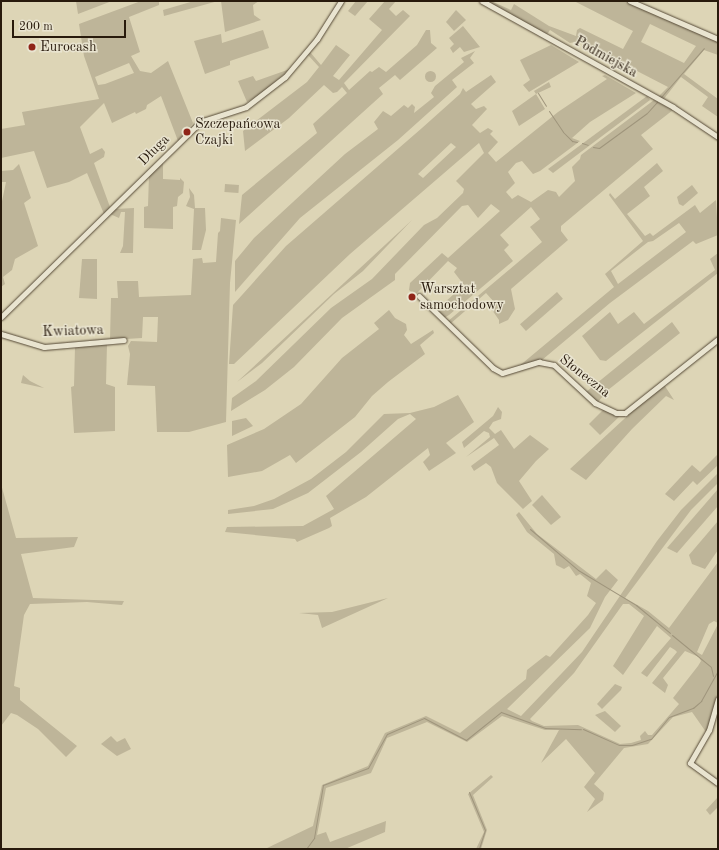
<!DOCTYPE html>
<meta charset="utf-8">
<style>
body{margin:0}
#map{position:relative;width:719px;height:850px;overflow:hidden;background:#ddd5b6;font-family:"Old Standard TT",serif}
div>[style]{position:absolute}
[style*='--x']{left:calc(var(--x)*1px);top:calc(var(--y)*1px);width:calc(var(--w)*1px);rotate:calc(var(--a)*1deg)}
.green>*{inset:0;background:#beb599;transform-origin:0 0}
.round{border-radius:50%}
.stream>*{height:1px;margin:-0.5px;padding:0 0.5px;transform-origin:0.5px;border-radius:0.5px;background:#9f957c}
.roads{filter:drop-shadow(0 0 1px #554936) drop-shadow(0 0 1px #554936)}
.minor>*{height:5px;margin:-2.5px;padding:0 2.5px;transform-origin:2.5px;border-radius:2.5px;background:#e9e4d0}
.dots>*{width:11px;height:11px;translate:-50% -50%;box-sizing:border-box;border:2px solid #e9e4d0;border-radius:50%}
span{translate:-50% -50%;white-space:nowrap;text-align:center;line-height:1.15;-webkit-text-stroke:3px #e9e4d0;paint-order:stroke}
.poi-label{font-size:14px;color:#281a0c}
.left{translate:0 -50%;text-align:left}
.street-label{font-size:14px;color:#281a0c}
.frame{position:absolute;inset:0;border:2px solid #281a0c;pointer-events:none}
.scale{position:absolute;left:12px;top:20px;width:114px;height:18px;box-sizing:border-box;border:2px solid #281a0c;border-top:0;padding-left:5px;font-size:12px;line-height:14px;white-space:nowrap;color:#281a0c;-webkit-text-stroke:3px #e9e4d0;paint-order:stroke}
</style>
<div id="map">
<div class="green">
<i style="clip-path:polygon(76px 1px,112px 1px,78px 14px)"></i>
<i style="clip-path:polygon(evenodd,141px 1px,159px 1px,159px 5px,129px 17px,140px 52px,131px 56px,140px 71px,151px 73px,168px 61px,193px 123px,178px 141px,161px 96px,147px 105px,146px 109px,136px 114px,135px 112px,112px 123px,104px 103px,80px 127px,90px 154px,102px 148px,105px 152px,104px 157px,94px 163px,110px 207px,104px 214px,87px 173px,69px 182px,47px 188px,34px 151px,1px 158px,1px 129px,25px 125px,22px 112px,99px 99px,84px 56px,79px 24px,141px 1px,129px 63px,134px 73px,105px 84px,98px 85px,95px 77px,129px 63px)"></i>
<i style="clip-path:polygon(194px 1px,218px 1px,164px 16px,163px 10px)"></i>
<i style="clip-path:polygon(259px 1px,253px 5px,254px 15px,261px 20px,225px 32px,221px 1px)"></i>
<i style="clip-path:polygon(356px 1px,368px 1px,355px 16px,348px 11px)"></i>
<i style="clip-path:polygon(385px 1px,396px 1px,389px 9px,396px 16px,403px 10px,410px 16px,344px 83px,349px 90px,370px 71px,372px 72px,379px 67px,386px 72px,417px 45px,426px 30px,430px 30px,431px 43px,437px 48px,400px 80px,395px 75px,379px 88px,383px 94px,239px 224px,242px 195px,317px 133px,313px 124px,347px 93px,342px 87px,337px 92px,333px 93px,324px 85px,289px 118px,245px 151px,243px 131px,307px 82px,319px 67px,308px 55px,310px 52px,321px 65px,336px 45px,350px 55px,333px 76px,339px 80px,382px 30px,369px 19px)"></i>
<i style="clip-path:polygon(evenodd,491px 1px,511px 10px,514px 4px,549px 26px,576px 36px,577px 30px,580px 28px,623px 49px,633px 31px,574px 1px,625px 1px,718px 42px,718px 55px,704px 50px,684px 74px,718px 99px,718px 117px,702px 106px,708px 97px,681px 77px,663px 100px,658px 97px,668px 87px,579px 41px,570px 43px,550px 30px,546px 36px,489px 4px,491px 1px,650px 24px,696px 46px,684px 63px,641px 42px,650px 24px)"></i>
<i style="clip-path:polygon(456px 10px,466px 20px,454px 31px,446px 22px)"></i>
<i style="clip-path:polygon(463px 26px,480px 47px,464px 52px,460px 47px,453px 53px,450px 48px,454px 44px,449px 38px)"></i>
<i style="clip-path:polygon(263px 30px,269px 48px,230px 61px,230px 65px,205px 74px,194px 41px,221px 34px,222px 43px)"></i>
<i style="clip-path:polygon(551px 45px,579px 62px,529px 92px,523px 85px,530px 80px,520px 60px)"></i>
<i style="clip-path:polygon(475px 51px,470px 58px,474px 63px,452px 80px,457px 87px,398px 140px,300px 218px,235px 292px,235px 261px,254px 238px,345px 154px,378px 129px,374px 122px,383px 111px,391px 116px,404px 105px,408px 108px,412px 104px,415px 107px,414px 113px,434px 97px,431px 93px,435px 86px,464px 62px,461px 58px)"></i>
<i style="clip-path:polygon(290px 69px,260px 95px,247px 102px,238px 81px,253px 76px,256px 81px)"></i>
<i class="round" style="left:424.5px;top:70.5px;width:11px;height:11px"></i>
<i style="clip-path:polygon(evenodd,491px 75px,496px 82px,471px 104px,476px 109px,484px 106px,487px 109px,472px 125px,480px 133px,488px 128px,493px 131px,490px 134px,498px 142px,488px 153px,496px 162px,558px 112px,607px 79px,602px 76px,605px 75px,636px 93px,590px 122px,572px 138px,580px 141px,540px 171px,533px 174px,522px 161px,516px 163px,508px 172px,515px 183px,506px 192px,512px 199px,518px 195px,531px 202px,548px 190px,556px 192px,559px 197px,575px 181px,572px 167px,580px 159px,581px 155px,654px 100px,673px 110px,641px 135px,653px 149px,561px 226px,561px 231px,568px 240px,511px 289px,515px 309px,508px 320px,499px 324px,499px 320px,490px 307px,494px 302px,486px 293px,450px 324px,447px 322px,542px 242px,530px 227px,540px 219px,531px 207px,500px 235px,509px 245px,504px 250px,513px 261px,449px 315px,444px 318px,435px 311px,464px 285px,454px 272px,457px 268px,448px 261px,415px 295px,409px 290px,410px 283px,442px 253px,448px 258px,500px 211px,491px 204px,478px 218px,468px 205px,462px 206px,395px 274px,395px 280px,342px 318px,294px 367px,265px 390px,231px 411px,232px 398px,256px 381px,331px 308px,372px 279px,424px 225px,437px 218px,463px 193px,464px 189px,456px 181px,484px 153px,479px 143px,350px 254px,234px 364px,229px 364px,233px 305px,286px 246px,422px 128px,460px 94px,463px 88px,466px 92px,491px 75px,451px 143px,456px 147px,423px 178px,418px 174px,451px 143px)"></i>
<i style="clip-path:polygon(549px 82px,551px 87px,536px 94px,545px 109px,519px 126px,512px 111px,536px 94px,534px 91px)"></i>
<i style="clip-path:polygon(647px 96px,650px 100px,553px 173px,548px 169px)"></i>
<i style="clip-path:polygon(163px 162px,163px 179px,180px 180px,180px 178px,184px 182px,183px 193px,178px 197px,177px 206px,173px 207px,173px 229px,144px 228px,144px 207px,148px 206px,149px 175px)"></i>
<i style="clip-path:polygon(evenodd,657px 163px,663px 171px,644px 187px,650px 196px,627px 214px,632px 220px,645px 236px,650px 233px,653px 236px,695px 205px,700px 213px,716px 200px,718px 235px,696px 244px,693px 241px,610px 303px,542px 360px,518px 367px,614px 287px,605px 274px,643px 241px,609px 195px,610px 193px,615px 199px,657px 163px,679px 223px,686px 232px,618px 284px,611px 271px,648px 242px,653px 241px,679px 223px)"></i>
<i style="clip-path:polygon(19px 164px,31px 198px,24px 203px,38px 246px,15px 259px,12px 270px,3px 277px,5px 284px,1px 287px,1px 206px,6px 182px,1px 182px,1px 171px,13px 170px)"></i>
<i style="left:225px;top:184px;width:14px;height:8px;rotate:4deg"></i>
<i style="clip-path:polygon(692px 185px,698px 193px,683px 206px,679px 204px,677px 197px)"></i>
<i style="clip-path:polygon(189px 188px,194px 195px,195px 208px,205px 208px,206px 230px,201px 250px,192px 250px,194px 209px,186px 206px,190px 197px)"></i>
<i style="clip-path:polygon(134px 208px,133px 253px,120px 253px,123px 246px,125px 212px,121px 212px,119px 218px,110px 214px,115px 209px)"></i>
<i style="clip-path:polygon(221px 218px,236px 220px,230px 283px,226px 422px,189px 432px,157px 432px,155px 386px,127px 385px,130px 354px,128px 346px,131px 341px,157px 342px,158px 317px,143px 317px,142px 338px,110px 340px,111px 298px,118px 298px,117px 281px,138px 281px,139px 297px,191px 295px,193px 259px,202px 258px,203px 263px,216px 262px,218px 233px,220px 231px)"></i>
<i style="clip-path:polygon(412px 220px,363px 271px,334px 294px,262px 363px,237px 382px)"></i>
<i style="clip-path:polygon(718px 253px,718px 273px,606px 361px,600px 360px,582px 336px,610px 312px,618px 324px,634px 312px,644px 324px,715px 270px,710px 259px)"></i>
<i style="clip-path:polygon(82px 259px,97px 259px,97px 299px,79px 298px)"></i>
<i style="left:557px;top:292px;width:9px;height:49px;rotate:49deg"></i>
<i style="clip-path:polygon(389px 310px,395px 318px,406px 324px,407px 330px,404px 335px,411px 344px,433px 330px,434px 333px,420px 345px,425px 354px,388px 382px,372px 396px,355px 417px,296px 463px,290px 455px,262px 471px,228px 477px,227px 445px,264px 429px,301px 404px,342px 358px,379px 329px,374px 323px)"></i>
<i style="clip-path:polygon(672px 322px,680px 333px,608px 390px,598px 402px,586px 392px)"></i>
<i style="clip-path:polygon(107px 344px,106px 384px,115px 387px,115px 431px,74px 433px,71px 387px,74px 386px,75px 347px)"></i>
<i style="clip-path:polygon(23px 375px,30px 381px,44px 388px,21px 383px)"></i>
<i style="clip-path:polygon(663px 383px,674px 400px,666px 396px,632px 429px,586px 480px,570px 469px)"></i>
<i style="clip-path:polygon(458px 395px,474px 422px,446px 443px,456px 453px,429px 471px,423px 462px,430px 455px,428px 448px,366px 497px,330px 518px,332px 526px,329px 528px,297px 542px,295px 539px,225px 532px,227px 527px,303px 526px,334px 509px,326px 496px,416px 419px,410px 414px,398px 419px,361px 452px,308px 493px,273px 509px,228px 514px,228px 510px,254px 506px,274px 499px,311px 479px,346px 452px,384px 414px,410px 413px,434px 407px)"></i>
<i style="clip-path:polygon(498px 407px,502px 412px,501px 419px,493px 422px,489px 428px,495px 434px,501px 430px,514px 449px,530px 435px,549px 449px,536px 461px,519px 481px,532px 501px,523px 509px,497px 483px,491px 467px,486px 463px,474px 471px,471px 466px,499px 445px,494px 438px,466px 457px,490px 437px,489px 433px,484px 431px,464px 448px,462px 442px,493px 416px)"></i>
<i style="clip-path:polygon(604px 409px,620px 416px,600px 435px,589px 424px)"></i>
<i style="clip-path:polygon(246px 418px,253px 426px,232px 436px,232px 421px)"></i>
<i style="clip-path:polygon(718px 454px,718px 465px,697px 485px,693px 481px,674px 501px,665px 494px,692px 465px,700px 472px)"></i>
<i style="clip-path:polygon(evenodd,718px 473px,718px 483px,691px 510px,625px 598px,648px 611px,669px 628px,718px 562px,718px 623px,714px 621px,709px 624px,697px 652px,702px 655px,718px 624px,718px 696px,706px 732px,692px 712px,673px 717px,648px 744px,624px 748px,594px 784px,604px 793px,603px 800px,587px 812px,595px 799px,584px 787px,595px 773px,566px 739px,541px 763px,559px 730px,545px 730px,502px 716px,467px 742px,427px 722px,387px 738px,371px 773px,326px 788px,317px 835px,326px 832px,330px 842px,386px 821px,385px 832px,345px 849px,265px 849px,313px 826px,322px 785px,368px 766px,385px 733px,426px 716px,460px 733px,526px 679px,527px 670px,546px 655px,550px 657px,588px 615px,596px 603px,587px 596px,591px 583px,580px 574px,576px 576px,569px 566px,564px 569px,556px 565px,554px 554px,527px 532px,516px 515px,519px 512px,537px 534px,596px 579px,606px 569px,618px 580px,605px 597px,590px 628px,507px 709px,521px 716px,582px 652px,657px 541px,681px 510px,718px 473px,623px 604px,629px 604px,644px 616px,613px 666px,623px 675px,657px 626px,671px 638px,641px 673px,647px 677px,670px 647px,675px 650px,677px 652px,652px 683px,665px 693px,668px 685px,663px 678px,680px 657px,685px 651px,699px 657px,701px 661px,698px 666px,673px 698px,679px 704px,652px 735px,648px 735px,645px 731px,640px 736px,641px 740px,631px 743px,620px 744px,578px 725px,544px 726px,532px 721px,530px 719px,574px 673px,623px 604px)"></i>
<i style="clip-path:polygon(1px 484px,16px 538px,78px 537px,74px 547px,21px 554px,33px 598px,124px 601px,122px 605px,87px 602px,30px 604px,24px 615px,14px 686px,20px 688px,20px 700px,77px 746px,66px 757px,38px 729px,17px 715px,11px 713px,1px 726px)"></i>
<i style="clip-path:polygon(718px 489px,718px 506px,677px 553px,667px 548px)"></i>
<i style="clip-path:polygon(542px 495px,561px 517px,551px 525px,532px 505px)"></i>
<i style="clip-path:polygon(718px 521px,718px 550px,705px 569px,692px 564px,689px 555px)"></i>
<i style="clip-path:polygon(388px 598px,322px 628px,318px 615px,299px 613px,332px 612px)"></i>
<i style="clip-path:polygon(615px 684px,622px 687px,621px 690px,602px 709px,597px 704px)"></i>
<i style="clip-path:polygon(605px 711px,621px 726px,615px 732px,595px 715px)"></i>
<i style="clip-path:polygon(111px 736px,117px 742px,125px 738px,131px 749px,117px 756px,101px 744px)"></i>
<i style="clip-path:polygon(491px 775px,493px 777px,473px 795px,487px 830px,481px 849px,476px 849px,484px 832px,468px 794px)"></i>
<i style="clip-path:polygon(718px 797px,718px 807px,710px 815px,706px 810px)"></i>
</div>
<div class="stream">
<i style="--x:717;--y:33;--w:2;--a:-63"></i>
<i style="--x:538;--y:93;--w:15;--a:58"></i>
<i style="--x:661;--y:97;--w:65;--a:-48.7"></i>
<i style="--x:549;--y:111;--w:25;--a:56"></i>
<i style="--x:563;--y:132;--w:13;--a:45"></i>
<i style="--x:572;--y:141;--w:5;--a:11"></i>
<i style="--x:582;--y:143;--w:6;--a:18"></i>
<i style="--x:593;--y:147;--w:6;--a:9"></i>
<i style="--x:599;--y:148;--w:59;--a:-36.1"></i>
<i style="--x:647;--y:113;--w:15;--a:-48"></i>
<i style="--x:530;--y:529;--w:63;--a:40.5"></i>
<i style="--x:578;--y:570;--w:68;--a:31.1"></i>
<i style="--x:636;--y:605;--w:44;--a:39.5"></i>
<i style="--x:672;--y:635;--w:50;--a:39.4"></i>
<i style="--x:711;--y:667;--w:9;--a:77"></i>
<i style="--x:583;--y:729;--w:39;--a:24"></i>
<i style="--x:619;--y:745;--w:13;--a:0"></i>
<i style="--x:632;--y:745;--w:20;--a:-18"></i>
<i style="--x:651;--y:739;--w:28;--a:-51"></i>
<i style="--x:669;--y:717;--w:26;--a:-21"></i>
<i style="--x:693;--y:708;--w:11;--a:-41"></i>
<i style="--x:701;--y:701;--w:35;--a:-61"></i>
<i style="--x:469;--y:792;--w:41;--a:67.2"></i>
<i style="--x:485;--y:830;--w:20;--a:108"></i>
<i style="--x:306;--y:849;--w:14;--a:-54"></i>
<i style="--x:314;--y:838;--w:54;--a:-80.4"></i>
<i style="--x:323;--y:785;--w:48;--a:-20.7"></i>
<i style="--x:368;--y:768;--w:39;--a:-61"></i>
<i style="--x:387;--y:734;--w:40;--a:-23.4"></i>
<i style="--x:424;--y:718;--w:47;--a:27.6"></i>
<i style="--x:466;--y:740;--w:45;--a:-38.7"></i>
<i style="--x:501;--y:712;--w:47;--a:20"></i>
<i style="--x:545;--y:728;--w:36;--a:2"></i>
</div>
<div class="roads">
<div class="minor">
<i style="--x:482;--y:1;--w:218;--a:29"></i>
<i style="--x:673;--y:107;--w:54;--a:33.7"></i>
<i style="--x:630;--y:1;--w:96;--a:23.4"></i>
<i style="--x:419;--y:296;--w:103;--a:44.2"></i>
<i style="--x:493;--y:368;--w:10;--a:29"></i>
<i style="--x:502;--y:373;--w:39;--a:-17"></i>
<i style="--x:539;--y:362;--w:15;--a:11"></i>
<i style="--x:554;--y:365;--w:56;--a:42.8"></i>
<i style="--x:595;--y:403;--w:23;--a:25"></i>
<i style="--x:616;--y:413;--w:9;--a:0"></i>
<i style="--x:625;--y:413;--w:119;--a:-38.5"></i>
<i style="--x:1;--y:317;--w:273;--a:-44.4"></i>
<i style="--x:196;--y:126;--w:9;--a:-36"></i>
<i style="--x:203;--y:121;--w:45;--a:-18"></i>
<i style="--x:246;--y:107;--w:49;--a:-37.6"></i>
<i style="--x:285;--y:77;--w:50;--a:-49.9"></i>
<i style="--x:317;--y:39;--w:45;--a:-57.7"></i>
<i style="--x:1;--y:334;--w:45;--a:16.8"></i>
<i style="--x:44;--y:347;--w:80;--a:-5"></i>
<i style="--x:718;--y:699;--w:32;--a:106"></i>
<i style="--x:709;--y:730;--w:38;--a:120"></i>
<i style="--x:690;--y:763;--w:34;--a:36"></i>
</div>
</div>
<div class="dots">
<i style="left:32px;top:47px;background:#8f2418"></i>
<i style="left:187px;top:132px;background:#8f2418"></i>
<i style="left:412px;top:297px;background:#8f2418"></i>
</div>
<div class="poi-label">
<span class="left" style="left:40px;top:47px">Eurocash</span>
<span class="left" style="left:195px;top:132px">Szczepańcowa<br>Czajki</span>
<span class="left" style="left:420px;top:297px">Warsztat<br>samochodowy</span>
</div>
<div class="street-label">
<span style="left:606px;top:57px;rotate:29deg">Podmiejska</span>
<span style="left:154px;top:150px;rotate:-45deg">Długa</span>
<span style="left:73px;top:331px;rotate:-2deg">Kwiatowa</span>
<span style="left:585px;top:376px;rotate:38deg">Słoneczna</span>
</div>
<div class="frame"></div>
<div class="scale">200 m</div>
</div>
